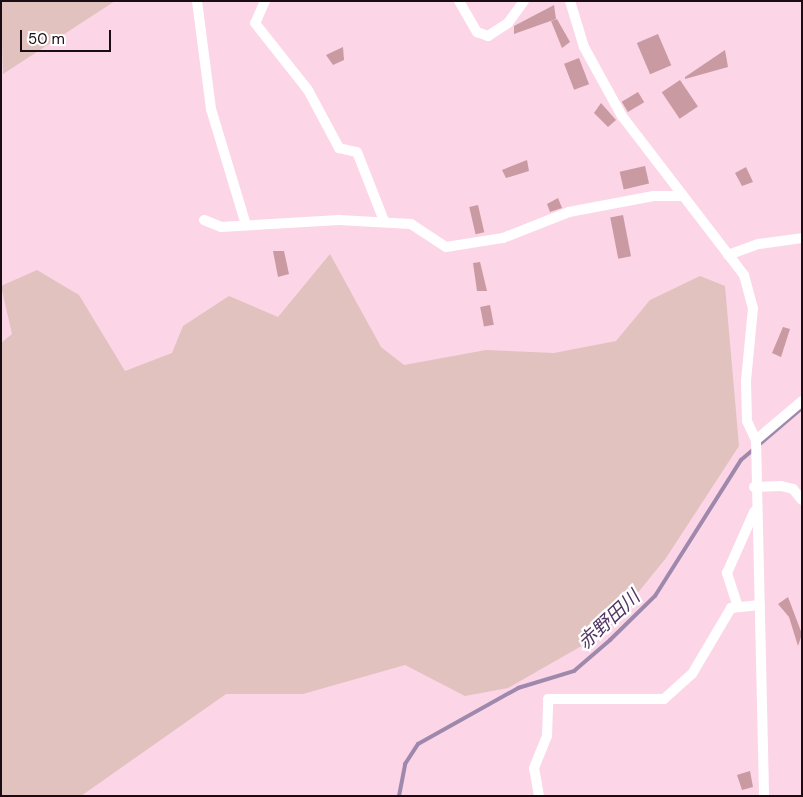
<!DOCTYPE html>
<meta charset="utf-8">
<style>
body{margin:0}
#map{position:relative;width:803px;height:797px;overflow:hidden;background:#fcd5e7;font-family:"DM Sans","Noto Sans JP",sans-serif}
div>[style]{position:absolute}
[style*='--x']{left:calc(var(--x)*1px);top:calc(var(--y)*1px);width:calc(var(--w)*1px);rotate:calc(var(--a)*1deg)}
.green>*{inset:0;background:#e1c2be}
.stream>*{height:4px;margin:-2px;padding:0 2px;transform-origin:2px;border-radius:2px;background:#9e89ad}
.building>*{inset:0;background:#c99aa1;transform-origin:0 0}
.minor>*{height:10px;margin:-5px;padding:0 5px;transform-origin:5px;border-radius:5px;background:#fff}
span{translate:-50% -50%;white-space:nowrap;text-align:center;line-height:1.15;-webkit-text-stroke:4.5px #fff;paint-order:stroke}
.water-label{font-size:19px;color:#523465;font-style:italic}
.frame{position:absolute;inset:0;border:2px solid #190c13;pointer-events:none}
.scale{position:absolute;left:20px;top:30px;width:91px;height:22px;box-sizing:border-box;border:2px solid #190c13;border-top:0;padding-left:6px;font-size:15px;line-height:18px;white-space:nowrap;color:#190c13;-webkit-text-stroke:4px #fff;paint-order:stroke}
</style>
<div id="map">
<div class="green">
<i style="clip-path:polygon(1px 1px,115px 1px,3px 74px)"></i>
<i style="clip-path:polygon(330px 254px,381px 347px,404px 365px,486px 350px,554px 353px,616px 341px,650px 300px,700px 276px,725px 286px,739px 446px,666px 558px,606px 632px,508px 688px,465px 696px,405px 665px,303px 694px,226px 694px,81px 796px,1px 796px,1px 343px,12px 334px,1px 286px,37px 270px,79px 295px,125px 371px,172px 353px,183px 326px,229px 296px,278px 317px)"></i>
</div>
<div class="stream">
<i style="--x:399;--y:796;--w:33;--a:-79"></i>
<i style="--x:405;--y:764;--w:24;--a:-57"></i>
<i style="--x:418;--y:744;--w:115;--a:-29.2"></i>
<i style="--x:518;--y:688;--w:59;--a:-16.9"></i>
<i style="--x:574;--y:671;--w:48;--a:-40.7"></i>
<i style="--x:610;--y:640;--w:63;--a:-44.4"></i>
<i style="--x:655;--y:596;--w:161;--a:-57.7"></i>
<i style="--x:741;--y:460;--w:80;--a:-40.4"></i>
</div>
<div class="building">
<i style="clip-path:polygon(554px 5px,556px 19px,514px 34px,514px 26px)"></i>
<i style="clip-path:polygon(557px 19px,570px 42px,562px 48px,551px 21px)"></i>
<i style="left:658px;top:34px;width:34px;height:23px;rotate:67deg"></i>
<i style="clip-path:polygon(343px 47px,344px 60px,333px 65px,326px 55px)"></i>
<i style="clip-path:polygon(725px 50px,728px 67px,685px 79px,685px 77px)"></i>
<i style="left:579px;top:58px;width:28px;height:16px;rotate:69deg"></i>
<i style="left:680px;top:80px;width:32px;height:22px;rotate:56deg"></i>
<i style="left:638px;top:92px;width:12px;height:19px;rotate:59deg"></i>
<i style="clip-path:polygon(601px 103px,616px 120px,608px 127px,594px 113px)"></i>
<i style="clip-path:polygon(527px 160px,529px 171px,506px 178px,502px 170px)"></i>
<i style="left:645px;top:166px;width:18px;height:26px;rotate:77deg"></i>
<i style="clip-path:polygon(746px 167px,753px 182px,742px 186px,735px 173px)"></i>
<i style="clip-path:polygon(558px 198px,562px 208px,550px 212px,547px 204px)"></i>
<i style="left:478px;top:205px;width:28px;height:9px;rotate:77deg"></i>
<i style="left:623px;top:215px;width:42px;height:13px;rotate:79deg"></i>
<i style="clip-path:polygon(273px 251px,284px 251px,289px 274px,278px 277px)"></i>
<i style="clip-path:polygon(480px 262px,487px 291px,477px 291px,473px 263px)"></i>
<i style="left:490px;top:305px;width:20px;height:10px;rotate:79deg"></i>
<i style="clip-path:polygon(783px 327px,790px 329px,781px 357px,772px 353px)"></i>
<i style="clip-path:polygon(788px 597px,802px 634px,798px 646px,789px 617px,778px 604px)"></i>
<i style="clip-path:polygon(750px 771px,753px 787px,742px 790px,737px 775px)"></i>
</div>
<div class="minor">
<i style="--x:197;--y:1;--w:109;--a:82.6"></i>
<i style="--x:211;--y:109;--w:121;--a:73.2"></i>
<i style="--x:265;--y:1;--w:24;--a:114"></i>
<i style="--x:255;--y:23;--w:85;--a:51.7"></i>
<i style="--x:308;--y:90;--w:66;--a:61.9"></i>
<i style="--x:339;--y:148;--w:18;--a:13"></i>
<i style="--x:357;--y:152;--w:74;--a:68.6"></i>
<i style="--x:459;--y:1;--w:36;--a:60"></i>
<i style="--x:477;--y:32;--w:12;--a:20"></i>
<i style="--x:488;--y:36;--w:24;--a:-33"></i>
<i style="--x:508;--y:23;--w:27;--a:-54"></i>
<i style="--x:570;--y:1;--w:48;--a:73.1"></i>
<i style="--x:584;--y:47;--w:79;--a:61.2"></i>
<i style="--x:622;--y:116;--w:200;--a:52.5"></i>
<i style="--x:744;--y:275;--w:34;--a:75"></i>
<i style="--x:753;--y:308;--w:73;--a:95.5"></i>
<i style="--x:746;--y:381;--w:40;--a:88.6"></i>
<i style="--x:747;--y:421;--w:21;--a:65"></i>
<i style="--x:756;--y:440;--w:356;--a:88.7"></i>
<i style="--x:204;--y:220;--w:18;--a:22"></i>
<i style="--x:221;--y:227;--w:118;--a:-3.4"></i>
<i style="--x:339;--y:220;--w:72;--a:3.2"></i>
<i style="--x:411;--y:224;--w:42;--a:33.3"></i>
<i style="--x:446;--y:247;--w:58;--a:-9"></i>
<i style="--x:503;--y:238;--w:71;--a:-21.5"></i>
<i style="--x:569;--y:212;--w:86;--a:-10.7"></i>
<i style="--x:654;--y:196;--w:26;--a:0"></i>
<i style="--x:728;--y:255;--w:33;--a:-20"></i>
<i style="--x:759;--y:244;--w:43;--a:-7.9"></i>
<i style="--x:756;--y:440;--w:60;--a:-40.3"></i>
<i style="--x:754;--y:487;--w:27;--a:-2"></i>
<i style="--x:781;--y:486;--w:12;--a:14"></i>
<i style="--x:793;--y:489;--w:14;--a:51"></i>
<i style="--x:737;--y:604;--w:33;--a:-108"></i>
<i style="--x:727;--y:573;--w:67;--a:-66.1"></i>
<i style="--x:539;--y:796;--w:28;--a:-100"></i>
<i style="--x:534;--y:768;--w:35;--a:-68"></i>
<i style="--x:547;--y:736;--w:37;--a:-88"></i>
<i style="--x:548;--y:699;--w:116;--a:0"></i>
<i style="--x:664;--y:699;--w:38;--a:-42"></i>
<i style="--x:692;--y:674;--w:77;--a:-59.4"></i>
<i style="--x:731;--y:608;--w:29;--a:-6"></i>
</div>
<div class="water-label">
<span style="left:609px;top:620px;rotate:-43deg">赤野田川</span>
</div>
<div class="frame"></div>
<div class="scale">50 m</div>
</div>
